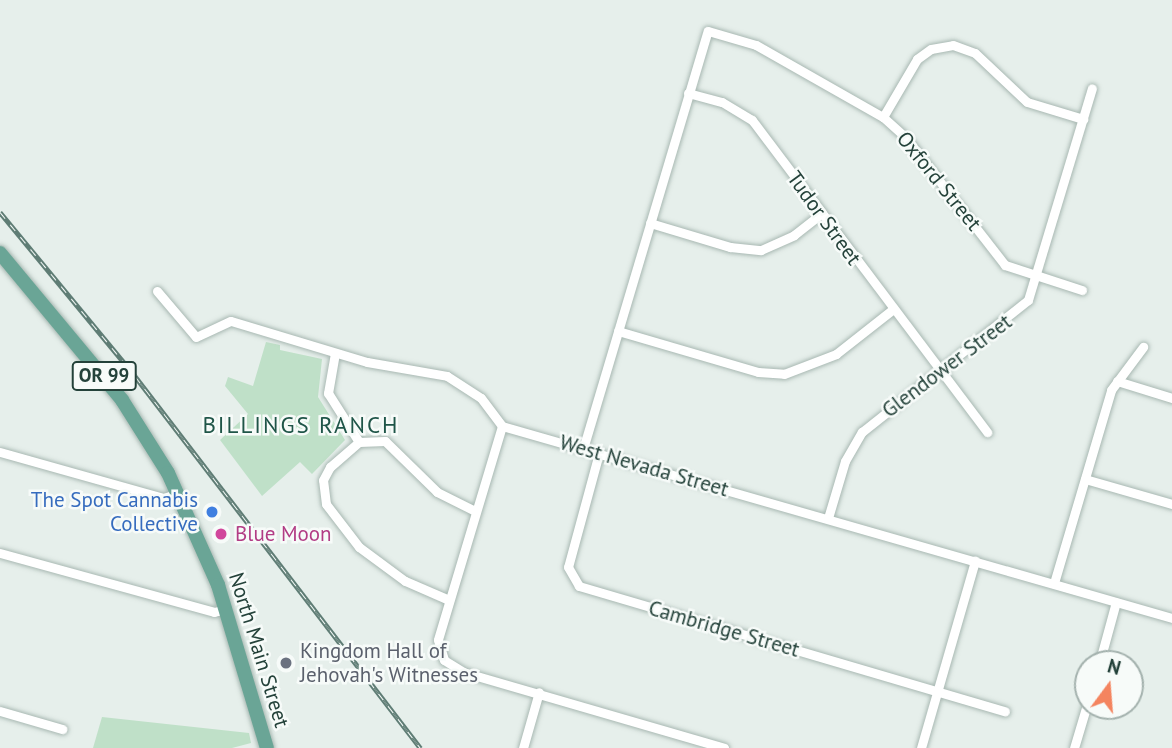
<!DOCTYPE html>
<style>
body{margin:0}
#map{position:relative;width:1172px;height:748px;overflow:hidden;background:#e6efeb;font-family:"PT Sans",sans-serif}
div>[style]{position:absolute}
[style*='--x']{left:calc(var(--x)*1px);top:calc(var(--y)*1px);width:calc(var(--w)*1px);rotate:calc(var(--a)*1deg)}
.green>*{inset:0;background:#bfe0c8}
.roads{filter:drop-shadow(0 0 2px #a8b8b2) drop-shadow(0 0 2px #a8b8b2)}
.street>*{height:9px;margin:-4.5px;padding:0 4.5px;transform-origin:4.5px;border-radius:4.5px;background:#fff}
.primary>*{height:14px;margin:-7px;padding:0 7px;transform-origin:7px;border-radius:7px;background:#6aa596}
.rail>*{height:5px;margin-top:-2.5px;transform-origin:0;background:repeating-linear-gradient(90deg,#f7fbf9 0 8px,#5f7d75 0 16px);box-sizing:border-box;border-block:2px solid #5f7d75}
.dots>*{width:19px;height:19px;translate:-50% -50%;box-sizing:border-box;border:4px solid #f7fbf9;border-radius:50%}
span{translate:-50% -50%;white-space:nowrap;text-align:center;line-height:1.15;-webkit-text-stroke:5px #f7fbf9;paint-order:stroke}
.shield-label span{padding:2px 5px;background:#f7fbf9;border:2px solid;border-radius:5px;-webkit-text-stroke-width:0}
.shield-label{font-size:19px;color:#24423a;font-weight:700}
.street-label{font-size:21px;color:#24423a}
.shop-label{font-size:21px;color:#366cbe}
.right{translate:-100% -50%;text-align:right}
.hotel-label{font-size:21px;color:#b23c85}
.left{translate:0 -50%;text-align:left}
.worship-label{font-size:21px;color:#5b616d}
.neighbourhood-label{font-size:23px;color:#1f5548;letter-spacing:2px}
.north{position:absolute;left:1074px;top:650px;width:70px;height:70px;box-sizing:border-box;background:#f7fbf9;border:2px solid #a3b1ad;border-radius:50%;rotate:16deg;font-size:19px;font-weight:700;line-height:28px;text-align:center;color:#24423a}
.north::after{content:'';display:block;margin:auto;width:24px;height:32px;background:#f4845f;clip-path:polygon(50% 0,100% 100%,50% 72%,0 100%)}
</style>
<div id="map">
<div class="green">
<i style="clip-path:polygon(266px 342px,280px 345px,280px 350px,322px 359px,318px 397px,345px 440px,312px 474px,300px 462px,262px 496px,220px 440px,248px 414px,225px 386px,228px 377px,253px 386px)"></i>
<i style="clip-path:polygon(102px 717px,249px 733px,251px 743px,232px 748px,93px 748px)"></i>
</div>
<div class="roads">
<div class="street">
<i style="--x:688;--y:93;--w:35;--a:15"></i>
<i style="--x:722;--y:102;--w:35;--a:31"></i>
<i style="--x:752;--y:120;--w:391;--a:53"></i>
<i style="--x:883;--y:117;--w:67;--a:-59.6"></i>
<i style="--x:917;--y:59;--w:17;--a:-36"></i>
<i style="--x:931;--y:49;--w:22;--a:-10"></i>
<i style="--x:953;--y:45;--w:23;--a:20"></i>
<i style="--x:975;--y:53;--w:71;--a:43.3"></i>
<i style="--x:1027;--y:102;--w:59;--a:16.9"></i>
<i style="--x:650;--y:223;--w:84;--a:16.7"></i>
<i style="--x:730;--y:247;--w:31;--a:6"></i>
<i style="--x:761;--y:250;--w:36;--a:-24"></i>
<i style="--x:794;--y:235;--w:34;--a:-38"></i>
<i style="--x:157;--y:291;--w:60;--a:49.7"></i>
<i style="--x:196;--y:337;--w:38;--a:-25"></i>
<i style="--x:231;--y:321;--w:142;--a:16.8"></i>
<i style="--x:367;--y:362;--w:81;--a:9.9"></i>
<i style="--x:447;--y:376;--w:40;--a:32.9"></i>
<i style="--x:481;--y:398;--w:35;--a:53"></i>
<i style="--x:502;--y:426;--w:697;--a:15.99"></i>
<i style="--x:618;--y:331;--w:146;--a:16.3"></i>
<i style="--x:758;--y:372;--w:26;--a:4"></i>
<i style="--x:784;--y:374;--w:56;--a:-21"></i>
<i style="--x:836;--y:354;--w:71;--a:-38.2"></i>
<i style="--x:335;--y:353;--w:41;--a:99.9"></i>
<i style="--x:328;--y:393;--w:58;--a:57.7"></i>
<i style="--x:1117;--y:381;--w:58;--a:17.2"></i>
<i style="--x:502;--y:426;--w:223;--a:106.7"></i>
<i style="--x:438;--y:640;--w:21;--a:73"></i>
<i style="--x:444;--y:660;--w:22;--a:32"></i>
<i style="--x:463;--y:672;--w:272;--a:16.2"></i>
<i style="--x:583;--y:449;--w:436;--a:-73.4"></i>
<i style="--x:708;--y:31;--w:50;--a:16.3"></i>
<i style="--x:756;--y:45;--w:146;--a:29.6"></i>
<i style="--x:883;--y:117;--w:31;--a:42"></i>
<i style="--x:906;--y:138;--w:161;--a:52.1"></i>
<i style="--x:1005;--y:265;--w:81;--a:18"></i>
<i style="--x:0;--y:452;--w:170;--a:15.7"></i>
<i style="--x:164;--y:498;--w:15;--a:-20"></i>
<i style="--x:599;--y:453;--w:118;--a:105.2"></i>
<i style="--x:568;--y:567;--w:22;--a:60"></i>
<i style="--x:579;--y:586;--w:444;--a:16.4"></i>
<i style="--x:1085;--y:479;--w:91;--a:16"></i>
<i style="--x:828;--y:518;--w:59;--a:-73.4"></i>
<i style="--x:845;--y:461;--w:34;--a:-60"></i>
<i style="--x:862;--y:432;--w:212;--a:-38.5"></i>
<i style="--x:1028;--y:300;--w:221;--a:-73.2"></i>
<i style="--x:0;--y:553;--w:222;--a:15.4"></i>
<i style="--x:214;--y:612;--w:12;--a:-14"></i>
<i style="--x:1054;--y:583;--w:201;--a:-73.5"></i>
<i style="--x:1111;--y:390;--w:54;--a:-53.3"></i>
<i style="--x:449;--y:600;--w:48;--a:-156.6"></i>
<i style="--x:405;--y:581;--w:57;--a:-143.5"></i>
<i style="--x:359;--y:547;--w:54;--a:-127.5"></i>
<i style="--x:326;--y:504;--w:24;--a:-97"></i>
<i style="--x:323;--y:480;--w:15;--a:-62"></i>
<i style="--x:330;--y:467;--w:38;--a:-41"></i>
<i style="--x:359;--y:442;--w:26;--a:-2"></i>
<i style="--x:385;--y:441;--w:73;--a:44.4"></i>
<i style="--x:437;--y:492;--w:42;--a:26.6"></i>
<i style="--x:1099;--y:664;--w:64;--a:-74.7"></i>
<i style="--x:0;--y:711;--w:65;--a:16.2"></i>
<i style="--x:523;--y:748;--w:58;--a:-74.1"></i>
<i style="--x:921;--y:748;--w:195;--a:-73.9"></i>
<i style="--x:1074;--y:748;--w:49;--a:-73.4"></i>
</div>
<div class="primary">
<i style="--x:0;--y:253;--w:191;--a:50.3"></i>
<i style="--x:122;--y:400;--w:86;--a:57.8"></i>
<i style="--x:168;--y:473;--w:123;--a:65.9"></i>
<i style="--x:218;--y:585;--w:170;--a:73.3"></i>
</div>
</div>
<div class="rail">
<i style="--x:0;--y:212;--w:212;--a:50.5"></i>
<i style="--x:135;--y:376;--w:469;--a:52.5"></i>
</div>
<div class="dots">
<i style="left:212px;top:512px;background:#3f7fe0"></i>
<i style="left:221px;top:534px;background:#d1479c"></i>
<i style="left:286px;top:663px;background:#6b7280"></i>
</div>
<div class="shield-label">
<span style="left:104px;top:376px">OR 99</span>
</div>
<div class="street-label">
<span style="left:939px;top:181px;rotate:51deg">Oxford Street</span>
<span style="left:824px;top:218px;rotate:54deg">Tudor Street</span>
<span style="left:947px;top:366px;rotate:-37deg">Glendower Street</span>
<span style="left:644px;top:466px;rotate:16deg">West Nevada Street</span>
<span style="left:724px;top:629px;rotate:16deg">Cambridge Street</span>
<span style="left:259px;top:650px;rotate:73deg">North Main Street</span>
</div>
<div class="shop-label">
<span class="right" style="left:198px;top:512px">The Spot Cannabis<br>Collective</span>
</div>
<div class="hotel-label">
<span class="left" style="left:235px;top:534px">Blue Moon</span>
</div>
<div class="worship-label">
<span class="left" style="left:300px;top:663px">Kingdom Hall of<br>Jehovah's Witnesses</span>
</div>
<div class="neighbourhood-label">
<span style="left:301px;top:425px">BILLINGS RANCH</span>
</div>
<div class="north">N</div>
</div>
